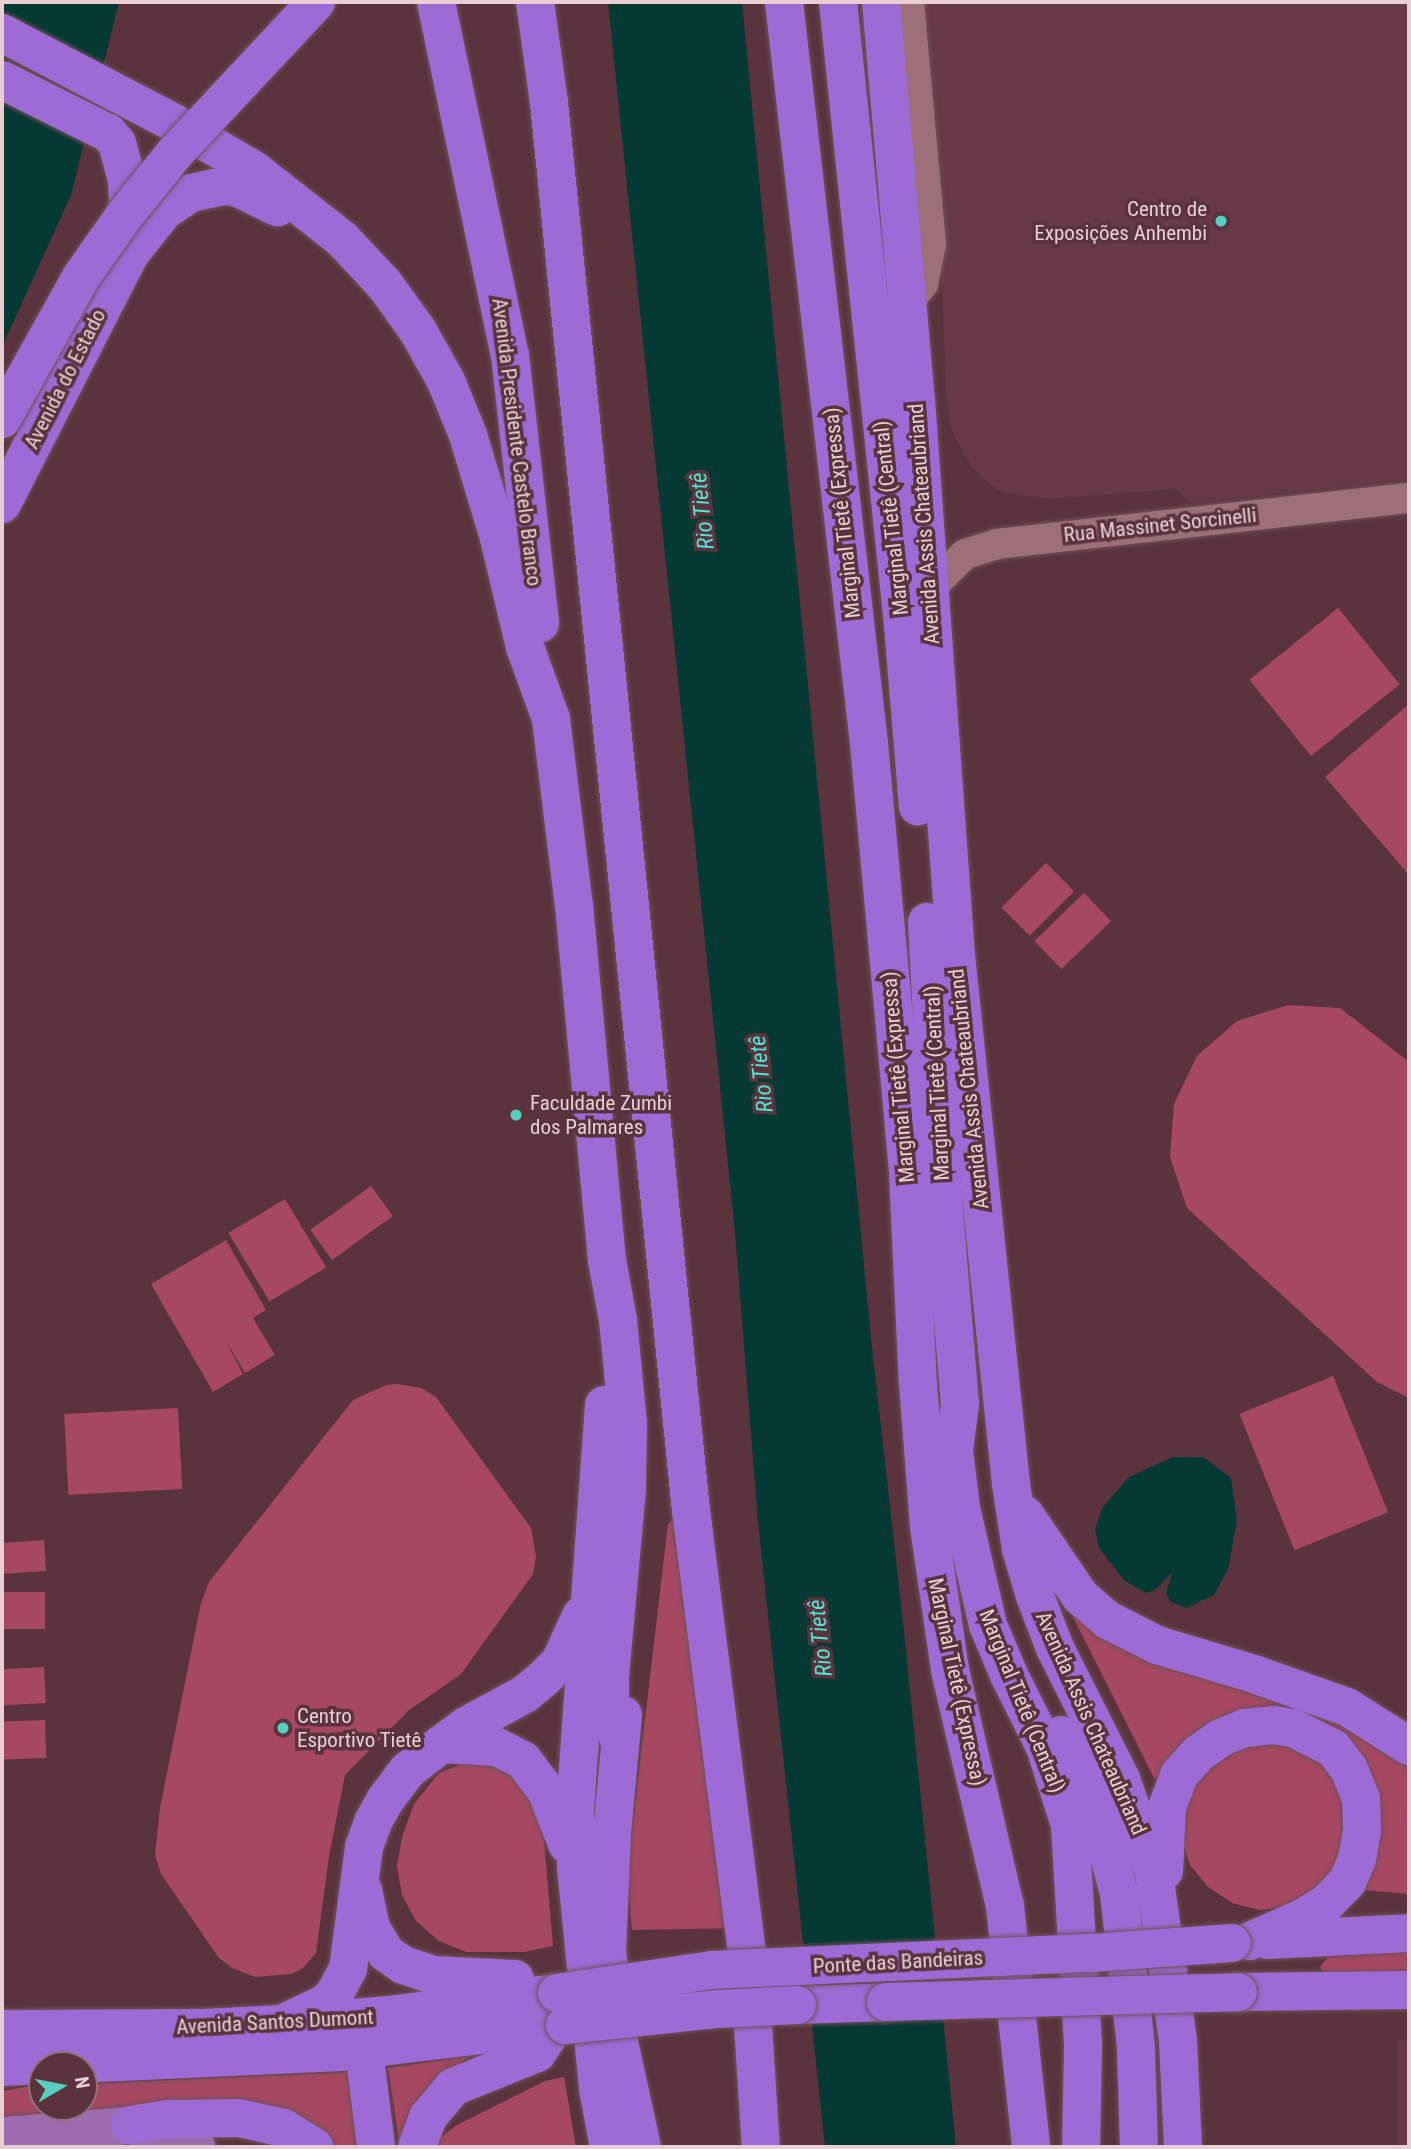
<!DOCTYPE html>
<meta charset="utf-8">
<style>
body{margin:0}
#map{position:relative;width:1411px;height:2149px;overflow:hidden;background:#5a333c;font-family:"Roboto Condensed",sans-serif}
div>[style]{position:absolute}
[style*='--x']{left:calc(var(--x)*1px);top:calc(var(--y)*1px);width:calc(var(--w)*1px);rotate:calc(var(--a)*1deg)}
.built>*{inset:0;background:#683a46;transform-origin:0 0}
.green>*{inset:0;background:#a74863;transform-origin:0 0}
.water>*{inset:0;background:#053934}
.roads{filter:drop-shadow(0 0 2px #715058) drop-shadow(0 0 2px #715058)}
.minor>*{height:30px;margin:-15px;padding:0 15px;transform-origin:15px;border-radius:15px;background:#9c6f79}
.major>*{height:37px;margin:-18.5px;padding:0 18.5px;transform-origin:18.5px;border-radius:18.5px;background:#9d6cb0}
.highway>*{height:38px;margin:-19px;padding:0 19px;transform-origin:19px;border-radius:19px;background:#9e6ad5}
.bridges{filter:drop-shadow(0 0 2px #715058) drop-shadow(0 0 2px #715058)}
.highway-bridge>*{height:38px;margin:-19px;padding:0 19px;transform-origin:19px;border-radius:19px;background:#9e6ad5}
.dots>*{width:19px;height:19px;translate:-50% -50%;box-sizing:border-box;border:4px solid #5a333c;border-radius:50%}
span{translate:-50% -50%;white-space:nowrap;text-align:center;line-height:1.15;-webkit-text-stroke:7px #5a333c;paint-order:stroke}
.poi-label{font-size:21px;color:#e9cfd4}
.right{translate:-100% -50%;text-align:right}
.left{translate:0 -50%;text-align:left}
.street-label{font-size:21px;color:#e9cfd4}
.water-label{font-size:23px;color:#4ee6d5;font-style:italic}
.frame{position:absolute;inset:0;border:4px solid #e9cfd4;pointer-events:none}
.north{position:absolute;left:28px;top:2051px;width:70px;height:70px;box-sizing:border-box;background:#5a333c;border:2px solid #937179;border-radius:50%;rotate:80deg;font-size:19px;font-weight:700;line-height:28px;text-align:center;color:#e9cfd4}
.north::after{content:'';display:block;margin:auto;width:24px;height:32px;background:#58cec0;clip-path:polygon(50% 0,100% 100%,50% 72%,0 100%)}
</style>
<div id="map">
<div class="built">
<i style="clip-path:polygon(922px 2px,1409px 2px,1409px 479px,1192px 503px,1175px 489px,1049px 499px,1002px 492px,984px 480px,969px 463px,951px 429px,946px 388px,937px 168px)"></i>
<i style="left:1409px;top:2040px;width:107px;height:11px;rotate:90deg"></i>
</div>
<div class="green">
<i style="left:1338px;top:608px;width:98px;height:114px;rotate:51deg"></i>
<i style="clip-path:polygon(1409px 704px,1409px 875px,1325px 777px)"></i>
<i style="left:1046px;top:863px;width:40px;height:63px;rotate:45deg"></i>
<i style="left:1084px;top:893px;width:39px;height:69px;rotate:46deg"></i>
<i style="clip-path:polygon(1288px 1005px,1340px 1008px,1409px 1062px,1409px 1398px,1377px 1382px,1187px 1208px,1170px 1157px,1174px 1104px,1197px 1056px,1237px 1021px)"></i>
<i style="left:371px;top:1186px;width:37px;height:75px;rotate:54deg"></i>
<i style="left:285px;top:1199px;width:80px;height:66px;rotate:59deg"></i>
<i style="clip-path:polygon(226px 1240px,266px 1310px,253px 1318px,275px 1355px,245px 1373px,224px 1338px,243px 1374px,213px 1392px,151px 1284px)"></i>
<i style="left:1333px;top:1376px;width:147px;height:101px;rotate:68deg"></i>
<i style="clip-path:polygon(398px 1384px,421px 1388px,436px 1397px,531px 1528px,536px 1557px,533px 1574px,461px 1674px,409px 1710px,345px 1775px,329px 1856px,316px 1953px,302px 1969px,291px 1974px,255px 1977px,232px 1968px,219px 1958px,161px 1874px,155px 1855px,160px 1808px,201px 1603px,209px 1582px,353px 1400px,386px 1385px)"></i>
<i style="left:178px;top:1408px;width:81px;height:114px;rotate:87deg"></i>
<i style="clip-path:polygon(675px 1518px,741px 1928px,632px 1930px,627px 1872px,668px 1524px)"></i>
<i style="left:44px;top:1540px;width:31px;height:42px;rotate:86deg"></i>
<i style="left:45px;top:1592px;width:37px;height:43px;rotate:90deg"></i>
<i style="clip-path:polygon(1064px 1599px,1273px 1688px,1409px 1757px,1409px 1894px,1363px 1890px,1369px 1863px,1319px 1726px,1168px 1765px,1155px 1780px)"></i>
<i style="left:44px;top:1667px;width:36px;height:42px;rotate:87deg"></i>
<i style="left:45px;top:1720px;width:38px;height:43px;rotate:88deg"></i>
<i style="clip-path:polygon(1287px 1739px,1334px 1770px,1352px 1823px,1334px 1876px,1287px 1907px,1259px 1910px,1232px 1903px,1208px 1887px,1190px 1865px,1181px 1838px,1190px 1782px,1231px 1744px)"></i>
<i style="clip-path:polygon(500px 1760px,541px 1806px,553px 1946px,524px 1952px,466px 1952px,439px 1941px,416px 1921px,402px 1895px,397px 1866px,402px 1837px,414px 1804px,439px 1773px,470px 1761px)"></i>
<i style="clip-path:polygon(1409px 1952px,1409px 1979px,1327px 1978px,1320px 1967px,1328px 1957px)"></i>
<i style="clip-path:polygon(471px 2056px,438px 2077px,400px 2147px,388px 2068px)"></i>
<i style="clip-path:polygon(350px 2072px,361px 2147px,332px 2147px,300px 2122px,2px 2117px,2px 2091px,31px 2086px,42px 2086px,42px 2107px,84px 2107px,84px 2084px)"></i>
<i style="clip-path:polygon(564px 2077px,576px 2147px,437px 2147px,440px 2138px,455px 2126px,545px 2081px)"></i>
</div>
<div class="water">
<i style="clip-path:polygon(2px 2px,119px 2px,71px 195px,2px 347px)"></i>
<i style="clip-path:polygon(608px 2px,742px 2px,871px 1338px,904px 1631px,956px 2147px,825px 2147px,758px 1522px,735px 1232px)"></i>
<i style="clip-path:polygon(1173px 1457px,1203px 1457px,1231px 1478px,1237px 1520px,1228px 1569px,1214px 1595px,1186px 1608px,1171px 1602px,1166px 1593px,1172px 1573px,1155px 1590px,1146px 1593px,1125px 1581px,1099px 1548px,1095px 1529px,1103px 1507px,1129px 1477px)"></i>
</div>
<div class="roads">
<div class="minor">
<i style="--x:906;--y:305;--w:27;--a:-51"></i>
<i style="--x:923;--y:284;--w:41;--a:-78.7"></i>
<i style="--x:931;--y:244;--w:243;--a:-95.2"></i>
<i style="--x:928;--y:591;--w:52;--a:-45"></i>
<i style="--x:965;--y:554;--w:34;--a:-17"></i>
<i style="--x:997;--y:544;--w:415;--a:-6.4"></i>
</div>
<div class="major">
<i style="--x:2;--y:2135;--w:128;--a:-4.5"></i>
<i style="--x:130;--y:2125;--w:70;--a:18.4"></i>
</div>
<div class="highway">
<i style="--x:436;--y:2;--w:361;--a:78.2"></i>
<i style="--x:510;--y:355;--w:270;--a:83.6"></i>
<i style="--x:535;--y:2;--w:102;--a:82.1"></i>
<i style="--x:549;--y:103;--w:1414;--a:84.24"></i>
<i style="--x:691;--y:1510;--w:473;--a:82.8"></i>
<i style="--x:750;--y:1979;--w:168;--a:86.3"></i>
<i style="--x:784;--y:2;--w:746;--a:83.46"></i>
<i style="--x:869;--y:743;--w:433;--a:84.8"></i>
<i style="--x:908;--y:1174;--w:209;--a:87.3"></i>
<i style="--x:918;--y:1383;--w:144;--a:85.6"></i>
<i style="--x:929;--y:1527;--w:145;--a:81.6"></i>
<i style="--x:950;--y:1670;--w:242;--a:76.9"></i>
<i style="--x:1005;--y:1906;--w:242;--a:83.8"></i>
<i style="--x:838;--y:2;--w:626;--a:84.04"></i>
<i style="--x:903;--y:625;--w:182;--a:85.3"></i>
<i style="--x:881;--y:2;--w:399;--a:85"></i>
<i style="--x:916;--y:399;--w:557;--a:85.89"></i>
<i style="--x:956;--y:955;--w:532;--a:84.06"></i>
<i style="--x:1011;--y:1484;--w:66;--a:81.3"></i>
<i style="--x:1021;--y:1549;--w:49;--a:73.4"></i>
<i style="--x:1035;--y:1596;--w:56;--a:69"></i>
<i style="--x:1055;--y:1648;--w:147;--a:63.3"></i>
<i style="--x:1121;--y:1779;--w:101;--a:70.8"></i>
<i style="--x:1154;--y:1874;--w:169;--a:81.8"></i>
<i style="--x:1178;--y:2041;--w:106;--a:87.3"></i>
<i style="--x:2;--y:33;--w:194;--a:27.6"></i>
<i style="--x:174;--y:123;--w:93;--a:30.4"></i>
<i style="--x:254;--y:170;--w:112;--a:38.1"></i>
<i style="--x:342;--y:239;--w:63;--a:46.9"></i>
<i style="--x:385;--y:285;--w:57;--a:54.3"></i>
<i style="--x:418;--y:331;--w:57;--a:60.8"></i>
<i style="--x:446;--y:381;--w:58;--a:67.8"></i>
<i style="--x:468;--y:435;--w:108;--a:73.2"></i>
<i style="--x:499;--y:538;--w:112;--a:76.6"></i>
<i style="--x:525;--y:647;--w:77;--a:70.1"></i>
<i style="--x:551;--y:719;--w:187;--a:83"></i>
<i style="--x:574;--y:905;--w:357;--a:84.7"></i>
<i style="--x:607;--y:1260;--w:61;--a:79.6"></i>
<i style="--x:618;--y:1320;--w:103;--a:84.5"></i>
<i style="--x:628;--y:1423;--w:66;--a:90.9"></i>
<i style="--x:627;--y:1489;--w:189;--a:95.2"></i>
<i style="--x:610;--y:1677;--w:30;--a:90"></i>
<i style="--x:610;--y:1707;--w:34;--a:75"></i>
<i style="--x:2;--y:80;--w:119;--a:26.6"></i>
<i style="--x:108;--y:133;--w:13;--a:48"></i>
<i style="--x:117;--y:143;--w:39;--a:75"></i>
<i style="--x:127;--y:181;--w:53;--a:86.8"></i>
<i style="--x:2;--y:504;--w:281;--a:-62.9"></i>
<i style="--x:130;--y:254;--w:55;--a:-51.7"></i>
<i style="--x:164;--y:211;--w:32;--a:-34"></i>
<i style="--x:191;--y:193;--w:34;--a:-12"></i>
<i style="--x:224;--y:186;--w:12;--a:5"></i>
<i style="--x:236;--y:187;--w:46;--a:26"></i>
<i style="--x:927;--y:922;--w:227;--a:87"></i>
<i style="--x:939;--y:1149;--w:256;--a:85.3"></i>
<i style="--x:960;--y:1404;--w:46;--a:97.4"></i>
<i style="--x:954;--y:1450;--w:58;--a:83.1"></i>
<i style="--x:961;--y:1508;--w:120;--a:77"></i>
<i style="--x:988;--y:1625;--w:54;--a:67.2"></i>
<i style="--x:1009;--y:1675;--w:80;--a:63.4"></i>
<i style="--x:1045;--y:1747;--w:82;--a:72.2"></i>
<i style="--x:1070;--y:1825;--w:221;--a:86.6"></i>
<i style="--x:1083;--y:2046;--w:101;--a:91.1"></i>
<i style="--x:604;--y:1405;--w:406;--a:94.1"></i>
<i style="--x:575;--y:1810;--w:57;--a:89"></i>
<i style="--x:576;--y:1867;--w:223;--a:84.3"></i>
<i style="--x:598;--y:2089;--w:59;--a:79.3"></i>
<i style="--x:1025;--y:1515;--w:98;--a:55.8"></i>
<i style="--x:1080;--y:1596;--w:37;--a:41"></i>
<i style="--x:1108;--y:1620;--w:55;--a:27"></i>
<i style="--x:1157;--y:1645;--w:101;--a:16.6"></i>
<i style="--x:1254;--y:1674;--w:99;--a:19.5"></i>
<i style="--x:1347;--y:1707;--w:73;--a:32.2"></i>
<i style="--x:623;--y:1715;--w:119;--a:95.3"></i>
<i style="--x:612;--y:1833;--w:118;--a:92.4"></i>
<i style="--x:607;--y:1951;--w:78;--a:83.3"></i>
<i style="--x:616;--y:2028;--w:122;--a:77.7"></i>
<i style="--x:1061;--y:1735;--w:76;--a:63.4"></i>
<i style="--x:1095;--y:1803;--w:93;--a:75.1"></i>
<i style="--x:1119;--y:1893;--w:156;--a:83.7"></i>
<i style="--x:1136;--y:2048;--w:99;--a:88.3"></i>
<i style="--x:442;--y:1744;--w:55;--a:3.1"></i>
<i style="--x:497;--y:1747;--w:29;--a:27"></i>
<i style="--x:523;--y:1760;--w:38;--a:53"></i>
<i style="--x:546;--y:1790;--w:58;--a:68.7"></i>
<i style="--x:1164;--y:1871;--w:64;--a:-87.3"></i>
<i style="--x:1167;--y:1807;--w:34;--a:-69"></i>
<i style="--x:1179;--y:1775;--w:28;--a:-48"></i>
<i style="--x:1198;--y:1754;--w:27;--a:-36"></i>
<i style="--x:1220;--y:1738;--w:27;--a:-22"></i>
<i style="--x:1245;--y:1728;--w:28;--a:-6"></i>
<i style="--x:1273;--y:1725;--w:20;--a:9"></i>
<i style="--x:1293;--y:1728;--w:45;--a:26.6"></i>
<i style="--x:1333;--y:1748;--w:26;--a:53"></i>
<i style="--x:1349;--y:1769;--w:31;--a:68"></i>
<i style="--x:1361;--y:1798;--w:33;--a:88"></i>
<i style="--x:1362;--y:1831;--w:28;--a:100"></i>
<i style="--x:1357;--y:1859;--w:25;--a:113"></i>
<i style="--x:1347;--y:1882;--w:29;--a:134"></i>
<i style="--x:1327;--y:1903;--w:29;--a:149"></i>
<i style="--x:1302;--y:1918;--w:57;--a:156.1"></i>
<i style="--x:363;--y:1890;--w:39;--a:78"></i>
<i style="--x:371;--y:1928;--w:29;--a:59"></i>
<i style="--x:386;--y:1953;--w:21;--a:35"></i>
<i style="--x:403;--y:1965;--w:32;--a:18"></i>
<i style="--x:433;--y:1975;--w:82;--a:2.8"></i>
<i style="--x:1268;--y:1940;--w:141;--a:-2.8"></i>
<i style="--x:1238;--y:1992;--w:171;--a:-0.7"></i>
<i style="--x:797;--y:2005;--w:89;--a:-1.9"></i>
<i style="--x:282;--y:2024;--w:47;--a:-25.5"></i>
<i style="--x:324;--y:2004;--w:13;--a:-42"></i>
<i style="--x:334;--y:1995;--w:30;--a:-62"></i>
<i style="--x:348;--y:1969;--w:123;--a:-82.5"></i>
<i style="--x:364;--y:1847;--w:27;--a:-70"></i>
<i style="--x:373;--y:1822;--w:26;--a:-61"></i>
<i style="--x:386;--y:1799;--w:36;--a:-53"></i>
<i style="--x:408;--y:1770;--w:24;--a:-38"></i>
<i style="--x:427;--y:1755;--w:49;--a:-36.6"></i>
<i style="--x:466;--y:1726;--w:67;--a:-28.5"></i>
<i style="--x:525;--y:1694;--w:23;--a:-40"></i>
<i style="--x:543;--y:1679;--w:24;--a:-45"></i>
<i style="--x:560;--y:1662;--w:51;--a:-65.5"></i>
<i style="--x:2;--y:2029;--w:201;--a:-0.3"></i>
<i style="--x:203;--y:2028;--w:79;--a:-2.9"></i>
<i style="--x:282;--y:2024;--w:107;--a:-4.8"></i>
<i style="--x:389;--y:2015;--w:169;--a:-7.5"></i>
<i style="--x:364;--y:2050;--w:98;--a:82.9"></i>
<i style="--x:53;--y:2065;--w:288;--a:-2.6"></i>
<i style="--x:341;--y:2052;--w:226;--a:-6.9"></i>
<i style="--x:2;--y:2067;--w:40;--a:-2.9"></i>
<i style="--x:130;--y:2125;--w:38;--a:-9"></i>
<i style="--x:168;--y:2119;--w:71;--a:-0.8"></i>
<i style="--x:239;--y:2118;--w:46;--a:12.5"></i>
<i style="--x:284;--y:2128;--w:36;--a:32"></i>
<i style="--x:417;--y:2147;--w:32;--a:-70"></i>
<i style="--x:428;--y:2117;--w:39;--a:-50"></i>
<i style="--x:453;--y:2087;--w:91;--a:-22"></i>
<i style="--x:537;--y:2053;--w:32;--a:-56"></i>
</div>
</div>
<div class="bridges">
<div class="highway-bridge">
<i style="--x:2;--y:419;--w:162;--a:-60.9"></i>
<i style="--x:81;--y:277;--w:75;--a:-54.8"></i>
<i style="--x:124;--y:216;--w:80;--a:-51.1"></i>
<i style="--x:174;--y:154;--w:208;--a:-46.9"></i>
<i style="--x:557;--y:1993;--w:157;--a:-8.4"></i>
<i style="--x:712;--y:1970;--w:380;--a:-2.6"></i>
<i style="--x:1092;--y:1953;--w:140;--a:-4.1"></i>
<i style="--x:886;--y:2002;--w:352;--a:-1.6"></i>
<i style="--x:565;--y:2025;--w:154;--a:-6"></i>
<i style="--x:718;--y:2009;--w:79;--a:-2.9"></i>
</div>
</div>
<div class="dots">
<i style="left:1221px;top:221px;background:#58cec0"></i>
<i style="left:516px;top:1115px;background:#58cec0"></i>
<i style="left:283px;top:1728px;background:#58cec0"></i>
</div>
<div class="poi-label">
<span class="right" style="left:1207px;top:221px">Centro de<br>Exposições Anhembi</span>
<span class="left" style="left:530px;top:1115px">Faculdade Zumbi<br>dos Palmares</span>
<span class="left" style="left:297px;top:1728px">Centro<br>Esportivo Tietê</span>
</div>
<div class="street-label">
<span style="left:65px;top:379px;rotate:-63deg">Avenida do Estado</span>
<span style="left:517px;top:442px;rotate:83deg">Avenida Presidente Castelo Branco</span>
<span style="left:842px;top:513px;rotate:-96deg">Marginal Tietê (Expressa)</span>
<span style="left:891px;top:518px;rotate:-96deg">Marginal Tietê (Central)</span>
<span style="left:924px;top:524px;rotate:-94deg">Avenida Assis Chateaubriand</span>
<span style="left:1160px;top:525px;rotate:-6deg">Rua Massinet Sorcinelli</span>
<span style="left:898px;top:1077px;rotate:-95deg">Marginal Tietê (Expressa)</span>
<span style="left:937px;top:1083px;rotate:-93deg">Marginal Tietê (Central)</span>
<span style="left:969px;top:1089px;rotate:-96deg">Avenida Assis Chateaubriand</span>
<span style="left:957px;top:1682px;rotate:78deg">Marginal Tietê (Expressa)</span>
<span style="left:1022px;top:1701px;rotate:68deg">Marginal Tietê (Central)</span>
<span style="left:1091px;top:1723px;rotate:66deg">Avenida Assis Chateaubriand</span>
<span style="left:898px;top:1962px;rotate:-3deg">Ponte das Bandeiras</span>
<span style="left:275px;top:2022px;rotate:-3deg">Avenida Santos Dumont</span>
</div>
<div class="water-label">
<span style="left:703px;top:511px;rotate:-96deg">Rio Tietê</span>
<span style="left:762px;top:1074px;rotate:-96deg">Rio Tietê</span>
<span style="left:821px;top:1638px;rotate:-96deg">Rio Tietê</span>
</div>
<div class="frame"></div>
<div class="north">N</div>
</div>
